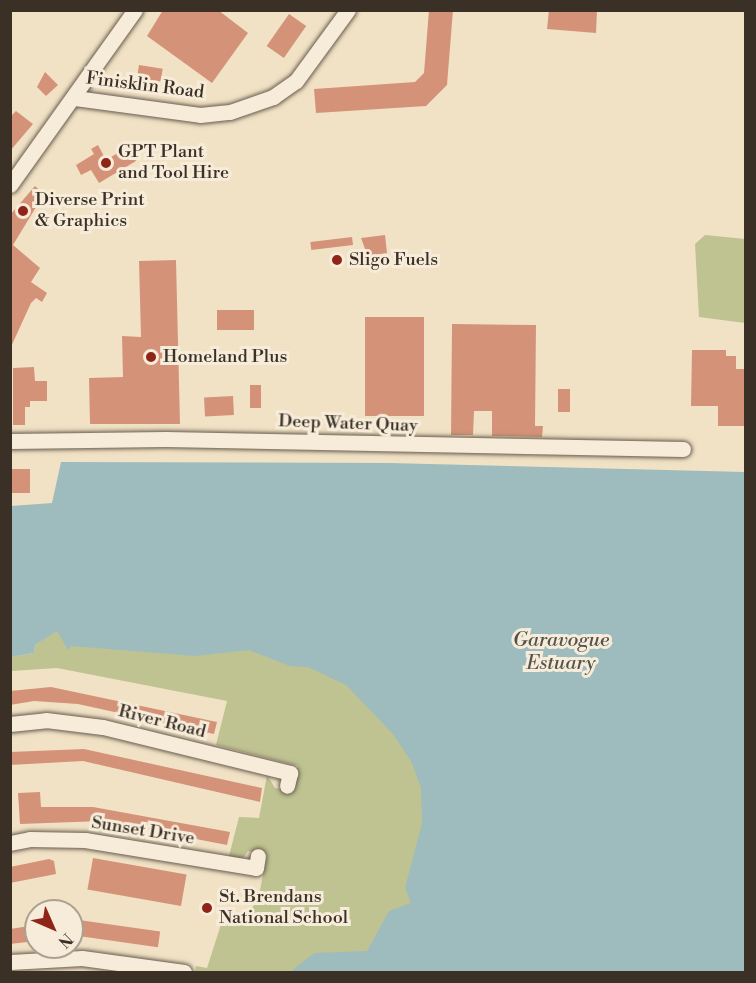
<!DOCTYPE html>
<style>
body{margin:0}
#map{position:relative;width:756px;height:983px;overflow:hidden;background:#f1e2c5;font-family:"Libre Bodoni",serif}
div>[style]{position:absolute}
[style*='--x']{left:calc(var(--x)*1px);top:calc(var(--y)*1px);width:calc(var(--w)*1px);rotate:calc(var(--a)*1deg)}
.green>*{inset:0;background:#bfc291}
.water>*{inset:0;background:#9ebcbe}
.building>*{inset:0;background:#d49378;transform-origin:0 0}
.roads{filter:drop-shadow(0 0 2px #685c4e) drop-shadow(0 0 2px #685c4e)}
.minor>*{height:15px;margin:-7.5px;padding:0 7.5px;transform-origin:7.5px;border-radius:7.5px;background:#f6ecd9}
.dots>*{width:16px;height:16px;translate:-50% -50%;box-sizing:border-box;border:3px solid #f6ecd9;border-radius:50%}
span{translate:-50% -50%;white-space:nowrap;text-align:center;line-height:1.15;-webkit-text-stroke:6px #f6ecd9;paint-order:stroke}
.street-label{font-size:18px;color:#3a3026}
.poi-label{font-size:18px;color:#3a3026}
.left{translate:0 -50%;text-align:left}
.water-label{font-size:20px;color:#53534c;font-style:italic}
.frame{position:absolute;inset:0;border:12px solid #3a3026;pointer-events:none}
.north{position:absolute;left:24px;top:899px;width:60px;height:60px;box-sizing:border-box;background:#f6ecd9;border:2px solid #aba191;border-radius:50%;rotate:135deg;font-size:16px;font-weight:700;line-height:24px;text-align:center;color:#3a3026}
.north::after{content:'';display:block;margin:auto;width:21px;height:27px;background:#8f2418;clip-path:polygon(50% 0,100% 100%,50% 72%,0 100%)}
</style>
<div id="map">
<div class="green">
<i style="clip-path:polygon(705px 235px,745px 239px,745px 323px,699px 317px,695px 244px)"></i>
<i style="clip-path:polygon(557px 615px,745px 972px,195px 972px,196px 966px,207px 968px,224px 915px,244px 918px,258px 900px,267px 855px,248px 851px,242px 860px,229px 856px,239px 817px,259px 818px,267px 775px,275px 788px,293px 791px,298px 766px,216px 745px,227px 701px,57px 668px,11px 671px,10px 657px,34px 653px,35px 645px,57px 630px)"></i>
</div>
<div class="water">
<i style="clip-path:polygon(61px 462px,389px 463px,745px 472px,745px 972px,290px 972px,314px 953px,367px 951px,389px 911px,411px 903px,405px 888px,422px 823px,421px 788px,411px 761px,393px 734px,346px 685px,308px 667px,290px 666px,249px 650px,195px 656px,71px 646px,68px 650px,57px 631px,35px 645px,34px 653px,11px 657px,11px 506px,52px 503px)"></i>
</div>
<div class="building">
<i style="clip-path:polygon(163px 10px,218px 10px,248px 33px,212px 83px,147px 36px)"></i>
<i style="clip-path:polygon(429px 10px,453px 10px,447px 85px,426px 106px,316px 113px,314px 89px,415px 82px,424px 73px)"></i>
<i style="clip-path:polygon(549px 10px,597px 10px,596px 33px,547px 29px)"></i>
<i style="left:289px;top:14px;width:21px;height:39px;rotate:35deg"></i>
<i style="left:139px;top:65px;width:24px;height:13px;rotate:9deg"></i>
<i style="clip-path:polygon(45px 72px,58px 85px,46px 96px,37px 87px)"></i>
<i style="clip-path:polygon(16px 111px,33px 124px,10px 151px,10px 117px)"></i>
<i style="clip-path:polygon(98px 145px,106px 160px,128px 147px,136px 161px,99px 183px,91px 170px,81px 175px,76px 165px,94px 154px,91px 149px)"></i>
<i style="clip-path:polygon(35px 186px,44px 194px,13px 245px,40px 268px,31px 282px,47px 293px,42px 302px,36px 298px,31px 303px,10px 349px,10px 215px)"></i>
<i style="clip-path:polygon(385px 235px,387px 253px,380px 254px,382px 263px,371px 265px,361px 238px)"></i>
<i style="left:352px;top:237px;width:8px;height:42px;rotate:83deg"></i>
<i style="clip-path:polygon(176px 260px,180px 424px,90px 424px,89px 378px,123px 377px,122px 336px,141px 337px,139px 261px)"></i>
<i style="left:254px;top:310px;width:20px;height:37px;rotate:90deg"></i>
<i style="left:365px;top:317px;width:59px;height:99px"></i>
<i style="clip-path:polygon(452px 324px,536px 325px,535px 426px,543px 426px,542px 437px,492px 436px,492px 411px,474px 411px,473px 435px,451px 435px)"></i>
<i style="clip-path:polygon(692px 350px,726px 350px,726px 356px,736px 356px,736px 369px,746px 369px,746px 426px,718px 426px,718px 406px,691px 406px)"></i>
<i style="clip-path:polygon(34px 367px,35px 381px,47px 381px,47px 401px,30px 401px,30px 407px,25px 407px,25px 425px,13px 425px,13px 368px)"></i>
<i style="left:250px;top:385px;width:11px;height:23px"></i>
<i style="left:558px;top:389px;width:12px;height:23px"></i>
<i style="left:233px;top:396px;width:19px;height:29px;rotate:87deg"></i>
<i style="left:10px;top:469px;width:20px;height:24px"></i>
<i style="clip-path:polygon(51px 687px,217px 722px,214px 734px,78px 704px,34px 701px,10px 705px,10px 691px)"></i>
<i style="clip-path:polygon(84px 749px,262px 788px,260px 802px,83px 761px,10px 765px,10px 752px)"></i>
<i style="clip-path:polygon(40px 792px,41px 807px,93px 807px,230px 832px,227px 845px,102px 821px,20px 824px,18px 793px)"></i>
<i style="left:93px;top:858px;width:95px;height:32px;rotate:10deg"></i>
<i style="clip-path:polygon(49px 859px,54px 861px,56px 874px,10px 883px,10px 867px)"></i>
<i style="left:72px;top:919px;width:89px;height:16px;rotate:8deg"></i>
<i style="clip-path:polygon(36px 925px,36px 941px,10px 944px,10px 929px)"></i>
</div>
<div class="roads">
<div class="minor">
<i style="--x:75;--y:98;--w:126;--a:7.7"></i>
<i style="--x:200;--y:115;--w:30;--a:-6"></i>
<i style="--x:230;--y:112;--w:46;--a:-19.2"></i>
<i style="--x:273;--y:97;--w:28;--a:-35"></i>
<i style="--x:296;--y:81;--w:88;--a:-53.8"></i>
<i style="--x:10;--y:185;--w:215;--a:-54.5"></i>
<i style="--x:10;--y:441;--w:156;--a:-0.7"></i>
<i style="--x:166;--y:439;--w:517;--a:1.11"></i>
<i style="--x:10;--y:724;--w:36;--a:-6"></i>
<i style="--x:46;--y:720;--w:57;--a:7"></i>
<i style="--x:103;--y:727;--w:193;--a:13.8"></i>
<i style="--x:290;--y:773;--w:13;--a:103"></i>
<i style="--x:10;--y:843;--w:20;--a:-11"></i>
<i style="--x:30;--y:839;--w:55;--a:1"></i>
<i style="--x:85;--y:840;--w:173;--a:9.3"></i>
<i style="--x:256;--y:868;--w:12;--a:-81"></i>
<i style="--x:10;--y:962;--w:72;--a:-3.2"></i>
<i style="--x:82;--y:958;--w:103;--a:7.8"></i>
</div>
</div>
<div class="dots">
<i style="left:106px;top:163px;background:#8f2418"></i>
<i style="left:23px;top:211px;background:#8f2418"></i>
<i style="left:337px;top:260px;background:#8f2418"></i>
<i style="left:151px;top:357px;background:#8f2418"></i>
<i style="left:207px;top:908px;background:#8f2418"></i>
</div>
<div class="street-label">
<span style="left:145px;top:86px;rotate:7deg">Finisklin Road</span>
<span style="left:348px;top:424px;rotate:2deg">Deep Water Quay</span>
<span style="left:162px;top:722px;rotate:14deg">River Road</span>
<span style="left:143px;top:831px;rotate:9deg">Sunset Drive</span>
</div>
<div class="poi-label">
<span class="left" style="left:118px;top:163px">GPT Plant<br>and Tool Hire</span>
<span class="left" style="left:35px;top:211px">Diverse Print<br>&amp; Graphics</span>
<span class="left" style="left:349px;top:260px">Sligo Fuels</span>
<span class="left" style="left:163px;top:357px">Homeland Plus</span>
<span class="left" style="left:219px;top:908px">St. Brendans<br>National School</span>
</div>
<div class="water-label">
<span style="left:561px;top:652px">Garavogue<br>Estuary</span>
</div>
<div class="frame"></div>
<div class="north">N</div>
</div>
